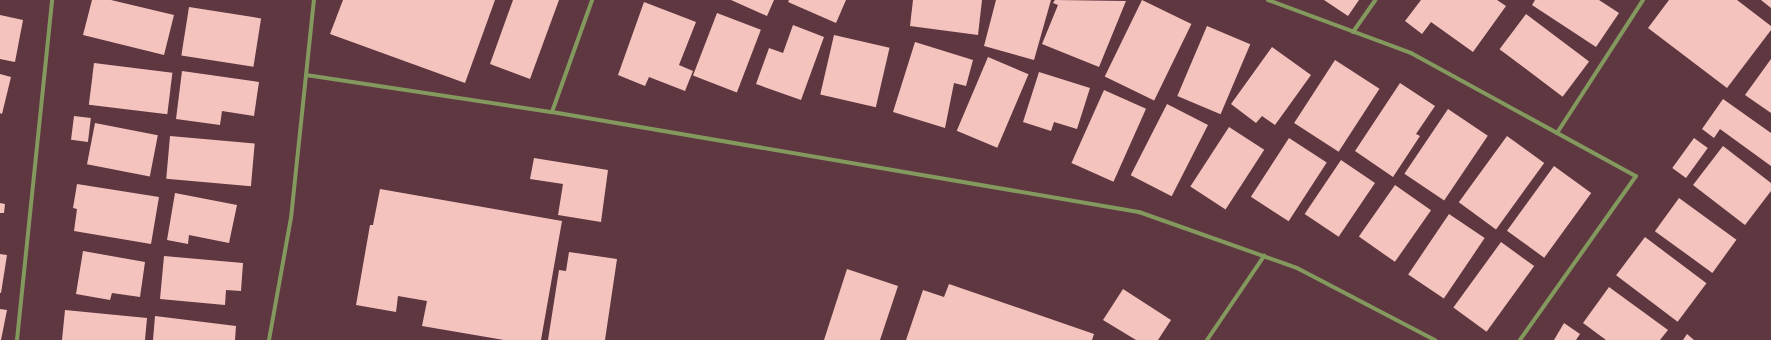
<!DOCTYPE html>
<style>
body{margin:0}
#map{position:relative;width:1771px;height:340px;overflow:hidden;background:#5e3740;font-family:Roboto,sans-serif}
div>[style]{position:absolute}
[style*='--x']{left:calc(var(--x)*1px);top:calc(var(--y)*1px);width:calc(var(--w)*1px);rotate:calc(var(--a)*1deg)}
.building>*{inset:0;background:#f5c3be;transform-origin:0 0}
.street>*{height:4px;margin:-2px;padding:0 2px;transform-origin:2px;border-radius:2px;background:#83995e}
span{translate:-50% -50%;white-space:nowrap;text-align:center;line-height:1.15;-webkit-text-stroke:4px #532c35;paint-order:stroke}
</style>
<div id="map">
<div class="building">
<i style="clip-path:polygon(92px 0,111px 0,174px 15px,164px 55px,83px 35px)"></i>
<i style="clip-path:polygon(343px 0,495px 0,465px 83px,330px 34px)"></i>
<i style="clip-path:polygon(513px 0,559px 0,530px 79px,490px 64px)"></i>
<i style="clip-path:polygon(731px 0,774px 0,767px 16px)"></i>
<i style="clip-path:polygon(789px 0,846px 0,836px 23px,788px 2px)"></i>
<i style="clip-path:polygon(913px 0,982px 0,978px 35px,910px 26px)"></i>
<i style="clip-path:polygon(996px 0,1051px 0,1034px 60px,984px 46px)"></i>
<i style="clip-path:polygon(1055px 0,1126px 1px,1099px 67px,1042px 44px,1058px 5px,1053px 3px)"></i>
<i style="left:1142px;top:0;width:55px;height:85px;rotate:26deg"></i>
<i style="clip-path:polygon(1324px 0,1359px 0,1348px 16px)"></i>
<i style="clip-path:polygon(1421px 0,1497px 0,1506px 6px,1473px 52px,1431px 22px,1422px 34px,1405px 21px)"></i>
<i style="clip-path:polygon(1535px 0,1599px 0,1619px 13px,1596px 47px,1532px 5px)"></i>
<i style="clip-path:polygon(1669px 0,1737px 0,1771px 26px,1771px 30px,1727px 88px,1648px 28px)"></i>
<i style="clip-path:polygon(1761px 0,1771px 0,1771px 8px)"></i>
<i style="clip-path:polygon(644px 2px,696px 22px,679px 65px,693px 71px,685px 91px,649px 77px,645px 86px,618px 75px)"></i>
<i style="left:189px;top:7px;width:73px;height:49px;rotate:9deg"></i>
<i style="left:717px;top:13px;width:47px;height:67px;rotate:21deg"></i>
<i style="left:1526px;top:14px;width:79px;height:44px;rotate:37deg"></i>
<i style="clip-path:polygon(0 15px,23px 20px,15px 62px,0 59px)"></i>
<i style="clip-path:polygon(793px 25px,824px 37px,801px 100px,756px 84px,769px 48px,783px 53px)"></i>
<i style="left:1207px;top:26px;width:47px;height:76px;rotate:23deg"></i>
<i style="left:834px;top:35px;width:57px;height:61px;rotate:13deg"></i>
<i style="clip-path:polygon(915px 42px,973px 60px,966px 86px,954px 83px,945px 128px,893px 112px)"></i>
<i style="clip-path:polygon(1272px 47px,1311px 75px,1275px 125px,1262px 116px,1256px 123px,1231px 104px)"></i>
<i style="left:988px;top:57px;width:44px;height:80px;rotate:23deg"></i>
<i style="clip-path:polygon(1771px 59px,1771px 113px,1745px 95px)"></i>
<i style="left:1335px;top:60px;width:53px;height:75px;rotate:33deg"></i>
<i style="left:94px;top:63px;width:79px;height:42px;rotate:7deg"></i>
<i style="clip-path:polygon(182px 71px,259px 82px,254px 116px,222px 111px,220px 125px,176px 119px)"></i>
<i style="clip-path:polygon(1039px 72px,1090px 88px,1077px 129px,1054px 122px,1051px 131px,1023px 122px)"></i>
<i style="clip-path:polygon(0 74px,11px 77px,2px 114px,0 113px)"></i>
<i style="clip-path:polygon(1400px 83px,1435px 106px,1416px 134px,1420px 136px,1393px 177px,1355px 151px)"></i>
<i style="left:1104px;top:90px;width:46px;height:80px;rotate:24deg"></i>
<i style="clip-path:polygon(1723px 99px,1771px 133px,1771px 166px,1720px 129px,1714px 138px,1702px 129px)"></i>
<i style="left:1167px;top:104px;width:46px;height:80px;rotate:27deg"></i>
<i style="left:1448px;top:109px;width:48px;height:78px;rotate:34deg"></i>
<i style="left:74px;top:116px;width:17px;height:24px;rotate:7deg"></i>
<i style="left:95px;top:123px;width:64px;height:42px;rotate:11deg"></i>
<i style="left:1229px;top:127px;width:42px;height:71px;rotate:33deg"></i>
<i style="left:170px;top:136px;width:85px;height:43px;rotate:5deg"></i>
<i style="left:1507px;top:136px;width:46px;height:82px;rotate:36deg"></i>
<i style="left:1289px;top:138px;width:45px;height:70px;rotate:33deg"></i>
<i style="left:1694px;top:138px;width:17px;height:37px;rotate:36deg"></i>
<i style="clip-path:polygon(1723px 146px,1771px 183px,1771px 191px,1745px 225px,1693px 185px)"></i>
<i style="clip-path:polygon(534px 158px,608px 170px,601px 222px,558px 215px,563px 184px,530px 179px)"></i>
<i style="left:1341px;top:160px;width:41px;height:65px;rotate:34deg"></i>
<i style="left:1554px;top:166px;width:46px;height:80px;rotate:36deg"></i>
<i style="clip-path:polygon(77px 184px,159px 197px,151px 244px,74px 231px,77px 209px,73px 208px)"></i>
<i style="left:1395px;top:185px;width:44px;height:63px;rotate:35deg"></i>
<i style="clip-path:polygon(380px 189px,562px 221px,541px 340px,504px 340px,422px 326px,427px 301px,398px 296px,396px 312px,356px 305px,370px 225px,373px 225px)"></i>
<i style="clip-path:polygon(175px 193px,237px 205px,229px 243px,189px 235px,188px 244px,167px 240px)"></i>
<i style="left:1679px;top:198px;width:71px;height:41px;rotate:36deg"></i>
<i style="clip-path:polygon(0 203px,5px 204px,4px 213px,0 213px)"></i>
<i style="left:1449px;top:214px;width:43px;height:73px;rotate:34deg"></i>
<i style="left:1645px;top:237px;width:77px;height:48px;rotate:37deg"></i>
<i style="left:1501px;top:242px;width:41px;height:81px;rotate:36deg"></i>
<i style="clip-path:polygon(83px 251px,145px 262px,140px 297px,112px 293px,110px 300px,76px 294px)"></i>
<i style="clip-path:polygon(569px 252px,617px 259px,605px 340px,548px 340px,559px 270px,566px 271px)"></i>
<i style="clip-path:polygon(0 254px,7px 255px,1px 293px,0 293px)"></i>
<i style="clip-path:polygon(164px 256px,243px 263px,241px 291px,226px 290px,225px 305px,160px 299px)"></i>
<i style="clip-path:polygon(847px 269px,898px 286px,880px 340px,824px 340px)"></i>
<i style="clip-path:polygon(949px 284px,1094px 334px,1092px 340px,906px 340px,923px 290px,944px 297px)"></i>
<i style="clip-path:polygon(1609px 287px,1668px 330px,1660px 340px,1606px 340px,1583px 323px)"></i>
<i style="clip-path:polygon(1123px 289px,1171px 320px,1158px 340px,1136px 340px,1103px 320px)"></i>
<i style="clip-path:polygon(0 309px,7px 310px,1px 340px,0 340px)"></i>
<i style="clip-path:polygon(65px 310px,147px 318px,145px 340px,62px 340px)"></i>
<i style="clip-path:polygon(155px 316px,236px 326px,235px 340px,153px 340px)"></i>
<i style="clip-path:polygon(1564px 323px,1580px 334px,1576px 340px,1554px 340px)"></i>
<i style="clip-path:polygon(1687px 334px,1694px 340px,1683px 340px)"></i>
</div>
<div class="street">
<i style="--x:1268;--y:0;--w:153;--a:20.3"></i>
<i style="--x:1411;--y:53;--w:256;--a:28.7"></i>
<i style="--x:1636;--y:176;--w:201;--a:125.3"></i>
<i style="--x:1353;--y:32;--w:39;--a:-55"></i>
<i style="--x:306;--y:75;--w:249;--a:8.6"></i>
<i style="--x:552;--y:112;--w:595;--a:9.67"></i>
<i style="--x:1139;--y:212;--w:168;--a:19.5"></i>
<i style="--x:1297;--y:268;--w:156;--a:27.6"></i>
<i style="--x:552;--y:112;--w:119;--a:-70.3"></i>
<i style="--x:1557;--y:133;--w:158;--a:-57.1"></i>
<i style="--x:17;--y:340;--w:342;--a:-84.1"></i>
<i style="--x:269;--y:340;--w:124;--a:-79.8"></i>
<i style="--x:291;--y:218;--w:219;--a:-84"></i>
<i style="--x:1207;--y:340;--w:102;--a:-55.8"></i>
</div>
</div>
